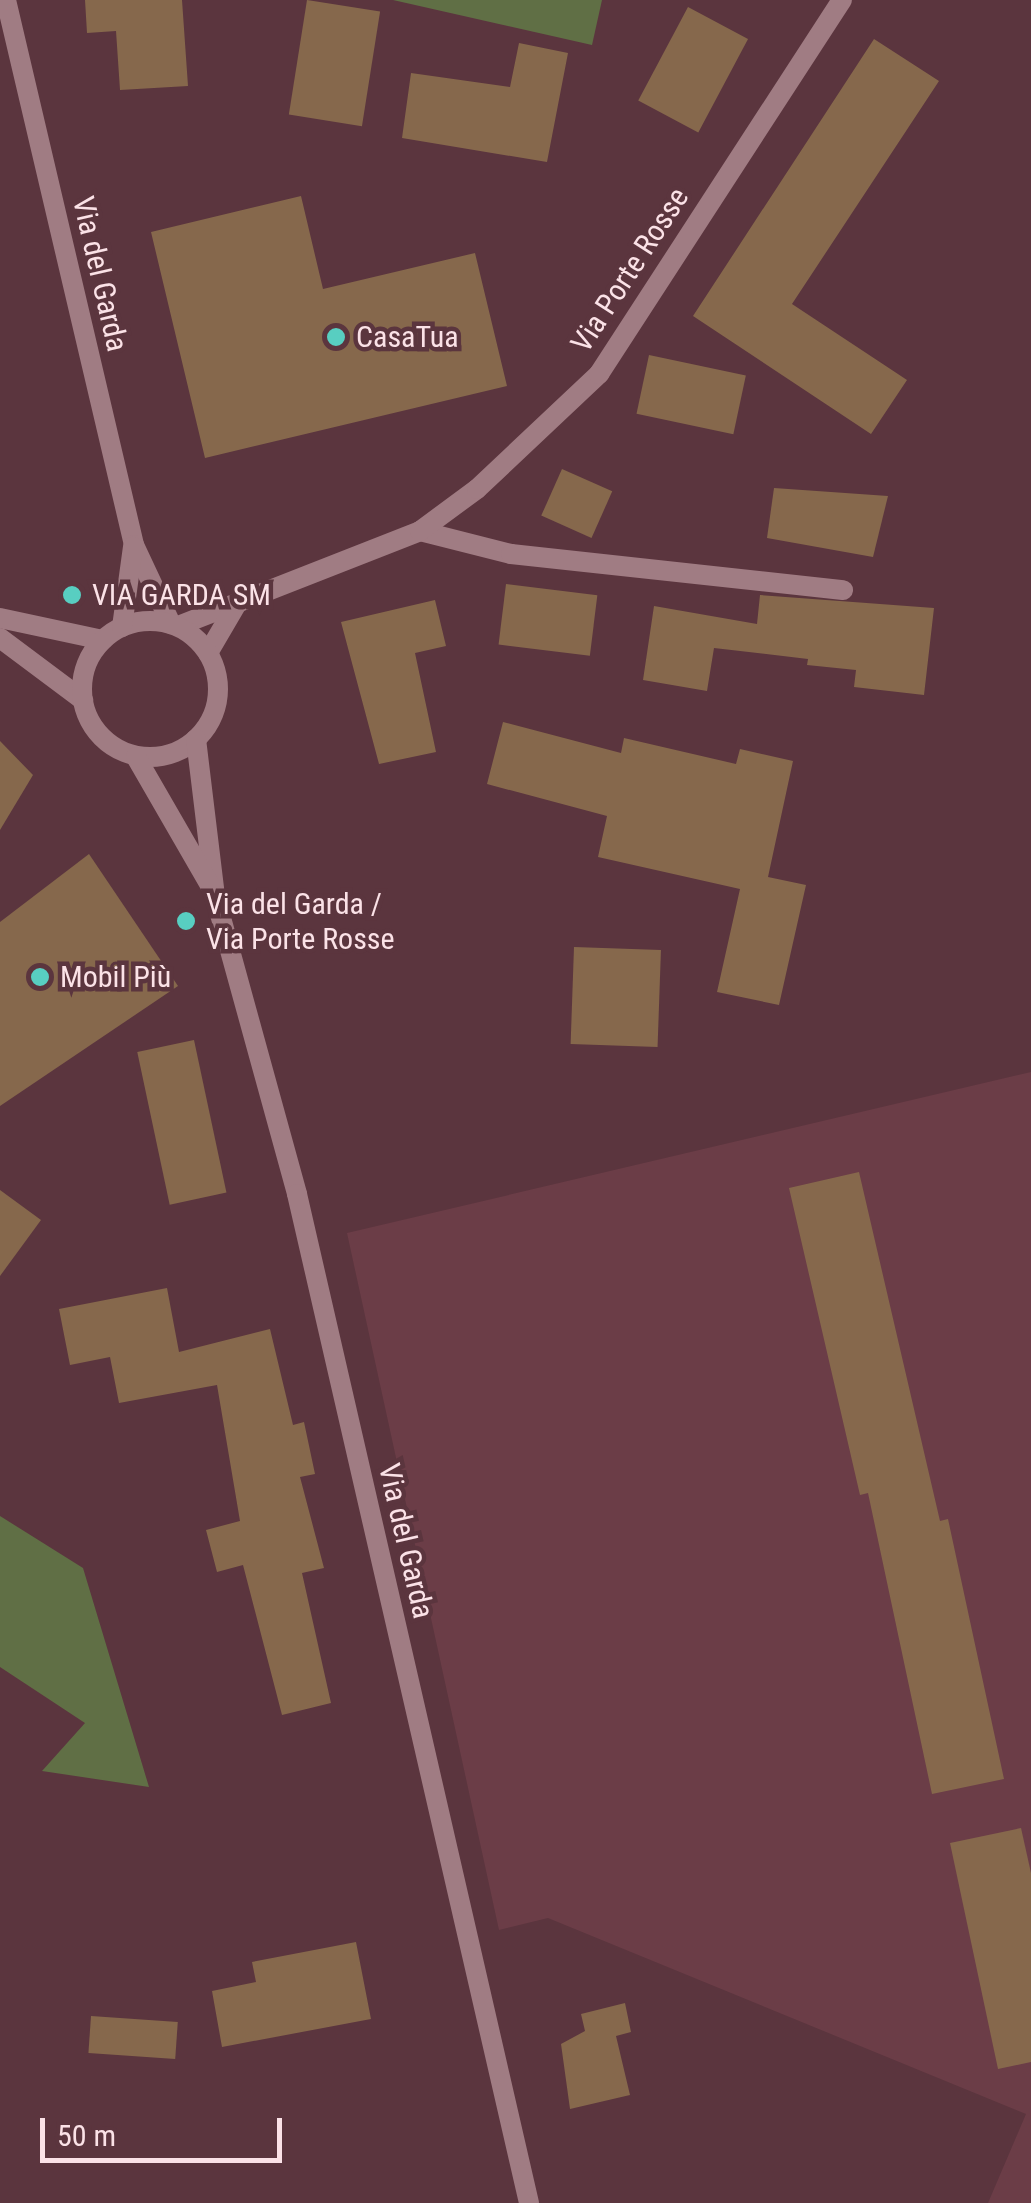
<!DOCTYPE html>
<meta charset="utf-8">
<style>
body{margin:0}
#map{position:relative;width:1031px;height:2203px;overflow:hidden;background:#5b353e;font-family:"Roboto Condensed",sans-serif}
div>[style]{position:absolute}
[style*='--x']{left:calc(var(--x)*1px);top:calc(var(--y)*1px);width:calc(var(--w)*1px);rotate:calc(var(--a)*1deg)}
.built>*{inset:0;background:#6b3d47}
.green>*{inset:0;background:#606f45}
.building>*{inset:0;background:#86684c;transform-origin:0 0}
.minor>*{height:20px;margin:-10px;padding:0 10px;transform-origin:10px;border-radius:10px;background:#a07c83}
.tertiary>*{height:20px;margin:-10px;padding:0 10px;transform-origin:10px;border-radius:10px;background:#a07c83}
.tertiary>.ring{margin:-10px;padding:0;box-sizing:content-box;background:none;border:20px solid #a07c83;border-radius:50%}
.dots>*{width:28px;height:28px;translate:-50% -50%;box-sizing:border-box;border:5px solid #5b353e;border-radius:50%}
span{translate:-50% -50%;white-space:nowrap;text-align:center;line-height:1.15;-webkit-text-stroke:9px #5b353e;paint-order:stroke}
.street-label{font-size:30px;color:#fbe2e7}
.poi-label{font-size:30px;color:#fbe2e7}
.left{translate:0 -50%;text-align:left}
.scale{position:absolute;left:40px;top:2118px;width:242px;height:45px;box-sizing:border-box;border:5px solid #fbe2e7;border-top:0;padding-left:12px;font-size:30px;line-height:35px;white-space:nowrap;color:#fbe2e7;-webkit-text-stroke:8px #5b353e;paint-order:stroke}
</style>
<div id="map">
<div class="built">
<i style="clip-path:polygon(1031px 1072px,1031px 2203px,988px 2203px,1026px 2114px,548px 1918px,499px 1930px,347px 1233px)"></i>
</div>
<div class="green">
<i style="clip-path:polygon(393px 0,602px 0,592px 45px)"></i>
<i style="clip-path:polygon(0 1516px,83px 1568px,149px 1787px,42px 1771px,85px 1723px,0 1667px)"></i>
</div>
<div class="building">
<i style="clip-path:polygon(85px 0,182px 0,188px 86px,120px 90px,116px 31px,87px 33px)"></i>
<i style="left:307px;top:0;width:74px;height:116px;rotate:9deg"></i>
<i style="left:688px;top:7px;width:68px;height:106px;rotate:28deg"></i>
<i style="clip-path:polygon(874px 39px,939px 81px,792px 304px,907px 380px,871px 434px,693px 316px)"></i>
<i style="clip-path:polygon(519px 43px,568px 53px,547px 162px,402px 138px,411px 73px,510px 87px)"></i>
<i style="clip-path:polygon(301px 196px,323px 289px,475px 253px,507px 386px,205px 458px,151px 232px)"></i>
<i style="left:649px;top:355px;width:99px;height:60px;rotate:12deg"></i>
<i style="left:562px;top:469px;width:55px;height:51px;rotate:24deg"></i>
<i style="clip-path:polygon(774px 488px,888px 496px,873px 557px,767px 538px)"></i>
<i style="left:506px;top:584px;width:92px;height:61px;rotate:7deg"></i>
<i style="clip-path:polygon(760px 595px,934px 608px,924px 695px,854px 687px,856px 670px,807px 665px,808px 659px,714px 648px,707px 691px,643px 680px,654px 606px,757px 624px)"></i>
<i style="clip-path:polygon(435px 600px,446px 646px,415px 653px,436px 752px,379px 764px,341px 622px)"></i>
<i style="clip-path:polygon(503px 722px,621px 753px,624px 738px,736px 764px,740px 749px,793px 761px,768px 877px,806px 885px,779px 1005px,717px 992px,740px 889px,598px 857px,607px 816px,487px 784px)"></i>
<i style="clip-path:polygon(0 741px,33px 775px,0 830px)"></i>
<i style="clip-path:polygon(89px 854px,178px 986px,0 1106px,0 922px)"></i>
<i style="left:574px;top:947px;width:87px;height:97px;rotate:2deg"></i>
<i style="left:194px;top:1040px;width:156px;height:58px;rotate:78deg"></i>
<i style="clip-path:polygon(859px 1172px,940px 1521px,948px 1519px,1004px 1779px,932px 1794px,868px 1493px,860px 1495px,789px 1188px)"></i>
<i style="clip-path:polygon(0 1190px,41px 1220px,0 1276px)"></i>
<i style="clip-path:polygon(167px 1288px,179px 1352px,270px 1329px,293px 1425px,304px 1422px,315px 1474px,300px 1477px,324px 1568px,302px 1573px,331px 1703px,282px 1715px,243px 1565px,217px 1572px,206px 1530px,240px 1521px,217px 1385px,119px 1403px,110px 1357px,70px 1365px,59px 1309px)"></i>
<i style="clip-path:polygon(1021px 1828px,1031px 1873px,1031px 2062px,998px 2069px,950px 1843px)"></i>
<i style="clip-path:polygon(356px 1942px,371px 2019px,222px 2047px,212px 1991px,256px 1982px,252px 1962px)"></i>
<i style="clip-path:polygon(625px 2003px,631px 2032px,616px 2036px,630px 2095px,570px 2109px,561px 2044px,585px 2031px,581px 2014px)"></i>
<i style="left:91px;top:2016px;width:87px;height:37px;rotate:4deg"></i>
</div>
<div class="minor">
<i style="--x:420;--y:531;--w:94;--a:14.2"></i>
<i style="--x:511;--y:554;--w:334;--a:6.2"></i>
<i style="--x:0;--y:618;--w:105;--a:12.1"></i>
<i style="--x:178;--y:626;--w:260;--a:-21.4"></i>
<i style="--x:420;--y:531;--w:71;--a:-36.4"></i>
<i style="--x:477;--y:489;--w:168;--a:-43.3"></i>
<i style="--x:599;--y:374;--w:446;--a:-57"></i>
<i style="--x:0;--y:638;--w:104;--a:36.8"></i>
<i style="--x:208;--y:653;--w:56;--a:-59.7"></i>
</div>
<div class="tertiary">
<i style="--x:6;--y:0;--w:560;--a:76.78"></i>
<i style="--x:134;--y:545;--w:87;--a:64.9"></i>
<i class="ring" style="left:82px;top:621px;width:116px;height:116px"></i>
<i style="--x:122;--y:627;--w:81;--a:-82.2"></i>
<i style="--x:196;--y:739;--w:158;--a:83.1"></i>
<i style="--x:215;--y:896;--w:309;--a:74.6"></i>
<i style="--x:297;--y:1194;--w:1035;--a:77.05"></i>
<i style="--x:136;--y:757;--w:148;--a:60"></i>
</div>
<div class="dots">
<i style="left:336px;top:337px;background:#58cec1"></i>
<i style="left:72px;top:595px;background:#58cec1"></i>
<i style="left:186px;top:921px;background:#58cec1"></i>
<i style="left:40px;top:977px;background:#58cec1"></i>
</div>
<div class="street-label">
<span style="left:630px;top:270px;rotate:-57deg">Via Porte Rosse</span>
<span style="left:100px;top:274px;rotate:77deg">Via del Garda</span>
<span style="left:406px;top:1541px;rotate:77deg">Via del Garda</span>
</div>
<div class="poi-label">
<span class="left" style="left:356px;top:337px">CasaTua</span>
<span class="left" style="left:92px;top:595px">VIA GARDA SM</span>
<span class="left" style="left:206px;top:921px">Via del Garda /<br>Via Porte Rosse</span>
<span class="left" style="left:60px;top:977px">Mobil Più</span>
</div>
<div class="scale">50 m</div>
</div>
